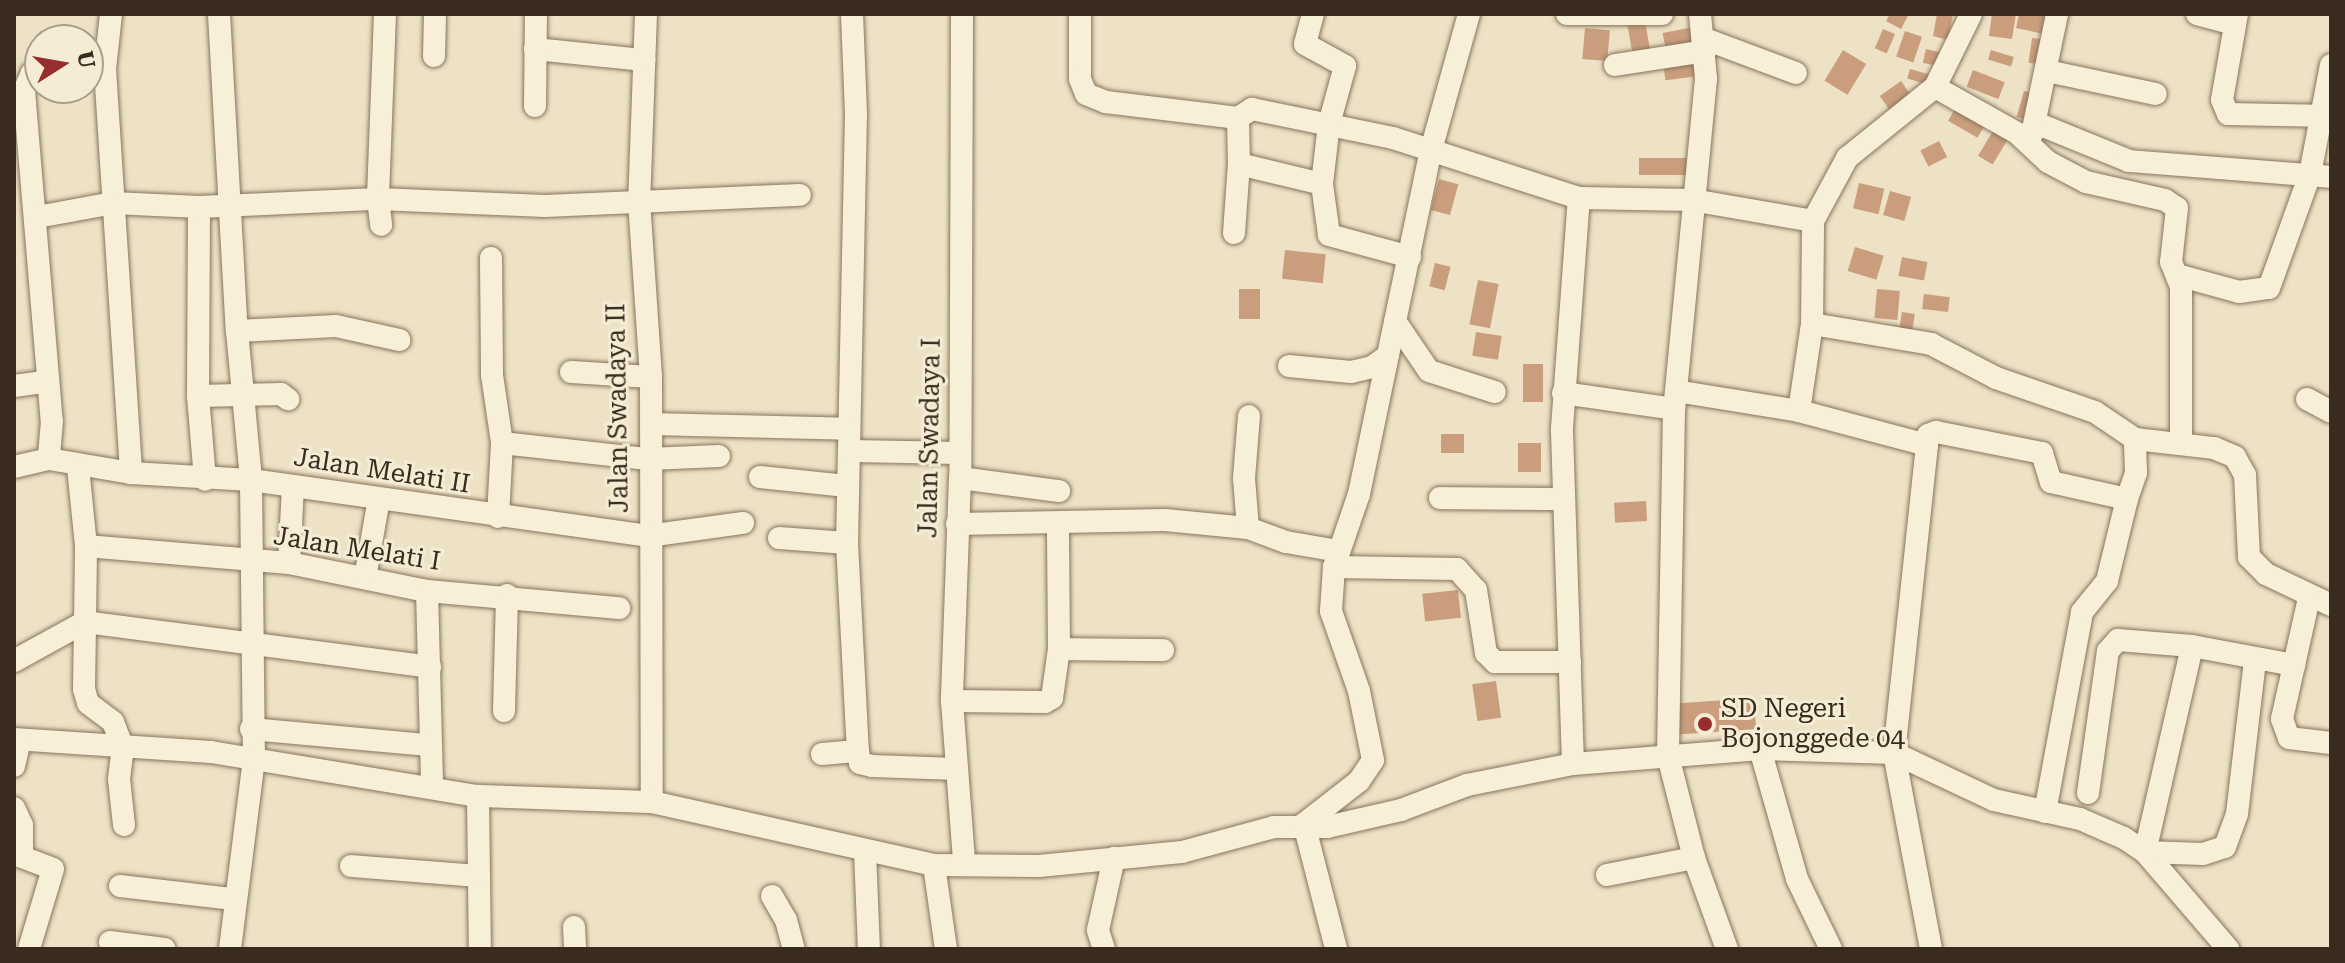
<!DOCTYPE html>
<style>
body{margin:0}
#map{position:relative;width:2345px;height:963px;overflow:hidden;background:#ede2c6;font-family:"Roboto Serif",serif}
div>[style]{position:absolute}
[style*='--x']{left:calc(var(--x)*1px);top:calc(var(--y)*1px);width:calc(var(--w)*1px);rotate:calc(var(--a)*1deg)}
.building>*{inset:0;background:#ca9e7d;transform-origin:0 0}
.roads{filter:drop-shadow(0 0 2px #88745c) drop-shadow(0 0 2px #88745c)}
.minor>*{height:22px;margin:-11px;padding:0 11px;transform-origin:11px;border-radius:11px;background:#f8efd9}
.dots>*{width:22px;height:22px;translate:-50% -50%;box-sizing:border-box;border:4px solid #f5ecd5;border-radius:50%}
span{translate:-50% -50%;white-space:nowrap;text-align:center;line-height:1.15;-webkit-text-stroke:6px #f5ecd5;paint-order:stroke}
.street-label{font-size:26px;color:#392c1f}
.poi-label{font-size:26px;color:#392c1f}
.left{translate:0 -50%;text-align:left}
.frame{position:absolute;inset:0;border:16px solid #392c1f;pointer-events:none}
.north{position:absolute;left:24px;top:24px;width:80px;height:80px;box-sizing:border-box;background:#f5ecd5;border:2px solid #aa9f8c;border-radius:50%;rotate:79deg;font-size:22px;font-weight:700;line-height:32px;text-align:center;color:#392c1f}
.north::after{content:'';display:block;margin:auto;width:28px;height:36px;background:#962e2d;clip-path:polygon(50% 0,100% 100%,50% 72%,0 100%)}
</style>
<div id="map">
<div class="building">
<i style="clip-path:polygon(1890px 14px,1909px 14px,1901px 29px,1886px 21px)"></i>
<i style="clip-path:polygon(1937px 14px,1953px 14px,1948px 40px,1933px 36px)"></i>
<i style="clip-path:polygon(1992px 14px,2016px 14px,2012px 39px,1989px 36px)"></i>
<i style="clip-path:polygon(2019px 14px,2053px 17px,2049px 35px,2016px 28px)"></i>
<i style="left:1645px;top:21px;width:34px;height:18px;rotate:80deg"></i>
<i style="left:1694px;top:27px;width:21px;height:32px;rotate:79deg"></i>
<i style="left:1585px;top:28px;width:25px;height:31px;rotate:5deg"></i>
<i style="left:1883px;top:29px;width:13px;height:21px;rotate:23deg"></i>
<i style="left:1905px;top:31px;width:18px;height:27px;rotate:19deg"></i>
<i style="left:2032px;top:38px;width:15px;height:25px;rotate:8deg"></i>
<i style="left:1926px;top:49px;width:22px;height:14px;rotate:13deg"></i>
<i style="left:1843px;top:50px;width:27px;height:36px;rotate:31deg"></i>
<i style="left:1991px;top:50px;width:24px;height:10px;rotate:17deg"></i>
<i style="left:1699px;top:59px;width:17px;height:36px;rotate:83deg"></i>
<i style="left:1910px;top:69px;width:22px;height:10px;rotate:16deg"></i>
<i style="left:1973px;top:70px;width:34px;height:18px;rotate:21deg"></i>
<i style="left:1901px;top:81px;width:21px;height:26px;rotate:55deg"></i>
<i style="left:2024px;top:91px;width:18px;height:27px;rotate:16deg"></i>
<i style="left:1956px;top:107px;width:34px;height:16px;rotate:30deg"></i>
<i style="left:1993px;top:131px;width:17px;height:29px;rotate:31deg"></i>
<i style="left:1939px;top:141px;width:18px;height:21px;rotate:63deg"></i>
<i style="left:1639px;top:158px;width:48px;height:17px"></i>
<i style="left:1439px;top:179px;width:20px;height:32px;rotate:15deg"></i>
<i style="left:1859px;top:183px;width:26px;height:26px;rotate:13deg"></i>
<i style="left:1890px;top:191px;width:22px;height:25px;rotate:16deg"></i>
<i style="left:1855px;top:247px;width:30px;height:25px;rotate:17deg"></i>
<i style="left:1285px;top:250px;width:41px;height:29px;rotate:6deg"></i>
<i style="left:1902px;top:257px;width:26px;height:19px;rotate:11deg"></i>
<i style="left:1435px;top:263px;width:16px;height:24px;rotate:14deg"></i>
<i style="left:1478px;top:280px;width:21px;height:45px;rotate:11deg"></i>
<i style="left:1239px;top:289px;width:21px;height:30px"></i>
<i style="left:1877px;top:289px;width:23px;height:29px;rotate:5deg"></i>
<i style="left:1924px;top:294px;width:26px;height:15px;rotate:7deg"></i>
<i style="left:1902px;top:312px;width:13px;height:19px;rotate:9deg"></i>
<i style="left:1476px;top:332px;width:26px;height:24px;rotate:9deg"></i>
<i style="left:1523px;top:364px;width:20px;height:38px"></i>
<i style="left:1441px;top:434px;width:23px;height:19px"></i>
<i style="left:1518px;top:443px;width:23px;height:29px"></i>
<i style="left:1646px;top:501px;width:20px;height:32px;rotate:87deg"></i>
<i style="left:1458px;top:590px;width:28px;height:36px;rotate:84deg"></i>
<i style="left:1496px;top:681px;width:37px;height:24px;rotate:82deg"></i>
<i style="left:1754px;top:698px;width:31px;height:82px;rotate:86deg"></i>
</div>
<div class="roads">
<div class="minor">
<i style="--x:111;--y:14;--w:55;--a:96.2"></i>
<i style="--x:105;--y:69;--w:405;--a:86.3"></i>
<i style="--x:219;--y:14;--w:318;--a:86.8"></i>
<i style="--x:237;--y:331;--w:150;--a:84.6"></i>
<i style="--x:251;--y:480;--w:279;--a:89.4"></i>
<i style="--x:254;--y:759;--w:192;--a:97.2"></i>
<i style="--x:385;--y:14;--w:185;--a:92.2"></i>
<i style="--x:378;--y:199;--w:167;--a:2.4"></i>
<i style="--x:545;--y:206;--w:255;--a:-2.5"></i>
<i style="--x:646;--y:14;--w:187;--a:92.1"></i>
<i style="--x:639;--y:201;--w:176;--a:86.1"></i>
<i style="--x:651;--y:377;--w:425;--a:89.9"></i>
<i style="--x:852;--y:14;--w:100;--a:87.7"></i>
<i style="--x:856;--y:114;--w:429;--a:91.2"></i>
<i style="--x:847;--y:543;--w:208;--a:87"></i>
<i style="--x:858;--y:751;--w:12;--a:81"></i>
<i style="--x:860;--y:763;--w:12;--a:14"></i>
<i style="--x:872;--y:766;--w:85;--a:2"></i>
<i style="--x:962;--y:14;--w:464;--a:90.2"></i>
<i style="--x:960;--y:478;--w:223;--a:92.1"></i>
<i style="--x:952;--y:701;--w:161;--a:85.7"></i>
<i style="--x:1080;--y:14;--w:65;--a:90"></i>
<i style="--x:1080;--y:79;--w:16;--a:68"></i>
<i style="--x:1086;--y:94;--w:22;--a:22"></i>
<i style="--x:1106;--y:102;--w:133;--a:6.9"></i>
<i style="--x:1238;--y:118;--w:17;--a:-33"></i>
<i style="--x:1252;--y:109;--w:144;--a:11.6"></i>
<i style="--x:1393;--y:138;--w:195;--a:17.9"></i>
<i style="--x:1579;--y:198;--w:113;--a:1"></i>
<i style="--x:1692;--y:200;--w:123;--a:9.8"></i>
<i style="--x:1313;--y:14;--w:31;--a:105"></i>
<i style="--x:1305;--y:44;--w:46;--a:28.8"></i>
<i style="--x:1345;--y:66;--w:60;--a:105.4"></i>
<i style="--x:1329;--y:124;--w:60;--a:96.7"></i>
<i style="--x:1567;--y:14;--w:95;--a:0"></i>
<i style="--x:1700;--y:14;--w:65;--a:84.7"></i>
<i style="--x:1706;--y:79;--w:332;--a:95.5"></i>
<i style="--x:1674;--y:409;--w:347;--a:91"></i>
<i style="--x:1668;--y:756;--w:105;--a:75.7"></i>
<i style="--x:1694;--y:858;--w:97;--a:70.1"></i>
<i style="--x:2197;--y:14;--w:39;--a:15"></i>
<i style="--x:2237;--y:14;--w:87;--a:99.9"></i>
<i style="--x:2222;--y:100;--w:15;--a:67"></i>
<i style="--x:2228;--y:114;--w:103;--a:1.1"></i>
<i style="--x:1705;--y:39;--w:97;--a:20.5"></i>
<i style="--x:535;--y:49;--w:110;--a:5.8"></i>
<i style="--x:434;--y:56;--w:42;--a:-88.6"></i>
<i style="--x:1615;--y:65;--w:91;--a:-8.8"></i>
<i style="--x:40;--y:70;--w:9;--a:159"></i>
<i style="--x:32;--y:73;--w:20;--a:114"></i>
<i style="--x:24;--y:91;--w:331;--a:85.2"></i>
<i style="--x:52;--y:421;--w:38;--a:95"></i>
<i style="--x:2047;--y:71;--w:111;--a:11.9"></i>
<i style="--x:1935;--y:87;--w:94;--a:29.3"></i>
<i style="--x:2017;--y:133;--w:42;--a:43.1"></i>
<i style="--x:2048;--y:162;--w:43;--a:27.8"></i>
<i style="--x:2086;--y:182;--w:81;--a:12.8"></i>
<i style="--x:2165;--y:200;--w:14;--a:34"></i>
<i style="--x:2177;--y:208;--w:54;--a:96.3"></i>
<i style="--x:2171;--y:262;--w:27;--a:68"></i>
<i style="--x:2181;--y:287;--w:156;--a:90"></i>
<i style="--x:535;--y:106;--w:92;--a:-89.4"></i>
<i style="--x:1238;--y:118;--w:46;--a:88.8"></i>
<i style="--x:1239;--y:164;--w:85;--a:13.5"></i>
<i style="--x:1322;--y:184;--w:51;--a:82.2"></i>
<i style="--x:1329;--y:235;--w:84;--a:15.2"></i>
<i style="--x:2036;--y:123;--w:100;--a:22.2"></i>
<i style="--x:2129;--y:161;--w:203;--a:4.5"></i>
<i style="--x:2032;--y:134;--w:123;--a:-78.2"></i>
<i style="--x:199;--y:207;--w:189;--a:90.3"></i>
<i style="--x:198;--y:396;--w:83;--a:-1.4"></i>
<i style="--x:281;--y:394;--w:9;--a:36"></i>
<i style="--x:37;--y:217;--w:77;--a:-10.4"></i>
<i style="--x:113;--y:203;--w:86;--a:2.7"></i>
<i style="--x:199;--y:207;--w:179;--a:-2.6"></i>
<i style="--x:378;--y:199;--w:26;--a:83"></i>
<i style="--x:1234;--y:233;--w:69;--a:-85.9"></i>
<i style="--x:491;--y:258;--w:117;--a:89.5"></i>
<i style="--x:492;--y:375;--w:69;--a:81.6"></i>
<i style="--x:502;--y:443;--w:74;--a:93.1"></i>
<i style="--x:2181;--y:276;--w:60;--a:15.4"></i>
<i style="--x:2239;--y:292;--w:30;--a:-8"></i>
<i style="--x:2269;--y:288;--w:121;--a:-70.2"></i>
<i style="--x:2310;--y:174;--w:111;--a:-79.1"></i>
<i style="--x:1395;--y:321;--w:60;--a:55.8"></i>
<i style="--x:1429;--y:371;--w:69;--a:17.7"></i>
<i style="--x:1812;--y:324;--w:121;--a:9.5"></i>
<i style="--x:1931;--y:344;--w:73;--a:27.6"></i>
<i style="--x:1996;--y:378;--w:105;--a:19"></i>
<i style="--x:2095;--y:412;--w:48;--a:34"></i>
<i style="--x:2135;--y:439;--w:80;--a:6.5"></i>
<i style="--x:2214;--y:448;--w:23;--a:23"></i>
<i style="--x:2235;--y:457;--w:21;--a:61"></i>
<i style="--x:2245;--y:475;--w:82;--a:87.2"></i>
<i style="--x:2249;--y:557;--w:24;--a:45"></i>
<i style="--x:2266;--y:574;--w:72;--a:25.5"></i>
<i style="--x:237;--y:331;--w:99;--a:-2.9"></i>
<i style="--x:336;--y:326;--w:65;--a:12.5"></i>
<i style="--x:1289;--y:366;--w:62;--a:5.5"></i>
<i style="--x:1351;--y:372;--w:22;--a:-13"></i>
<i style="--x:1372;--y:367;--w:19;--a:-35"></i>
<i style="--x:571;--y:372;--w:80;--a:3.6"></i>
<i style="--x:14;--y:386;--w:34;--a:-8"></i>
<i style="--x:1676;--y:391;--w:125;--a:9.2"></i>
<i style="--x:1799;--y:411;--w:88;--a:-81.5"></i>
<i style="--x:1812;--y:324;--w:103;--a:-89.4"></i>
<i style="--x:1813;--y:221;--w:72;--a:-61.6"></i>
<i style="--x:1847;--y:158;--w:113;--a:-38.9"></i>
<i style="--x:1935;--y:87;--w:81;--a:-63.7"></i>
<i style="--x:1563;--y:393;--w:112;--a:8.2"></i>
<i style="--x:198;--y:396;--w:84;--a:85.2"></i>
<i style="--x:2307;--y:399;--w:27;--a:28"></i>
<i style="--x:1799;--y:411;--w:132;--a:14.9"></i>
<i style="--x:1927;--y:445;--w:10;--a:-84"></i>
<i style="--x:1928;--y:435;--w:9;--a:-21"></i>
<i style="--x:1936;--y:432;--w:108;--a:11.2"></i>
<i style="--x:2042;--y:453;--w:30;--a:73"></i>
<i style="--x:2051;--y:482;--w:78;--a:12.6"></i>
<i style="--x:2127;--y:499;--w:28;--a:-71"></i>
<i style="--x:2136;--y:473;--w:34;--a:-92"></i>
<i style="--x:651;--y:424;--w:198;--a:1.4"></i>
<i style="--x:502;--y:443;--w:147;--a:6.3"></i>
<i style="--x:648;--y:459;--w:71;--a:-2.4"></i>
<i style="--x:1927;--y:445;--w:310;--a:96.1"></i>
<i style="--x:1894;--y:753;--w:199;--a:79.3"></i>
<i style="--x:851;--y:451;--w:108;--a:1.1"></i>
<i style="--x:14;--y:467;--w:36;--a:-13"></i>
<i style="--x:49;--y:459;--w:83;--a:9.7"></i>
<i style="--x:131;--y:473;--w:120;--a:3.3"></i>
<i style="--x:251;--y:480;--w:401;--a:8"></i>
<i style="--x:648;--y:536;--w:96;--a:-7.8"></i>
<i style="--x:760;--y:477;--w:87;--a:5.9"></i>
<i style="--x:960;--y:478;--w:100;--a:7.5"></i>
<i style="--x:1440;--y:498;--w:124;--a:0.5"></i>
<i style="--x:957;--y:524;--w:208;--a:-1.1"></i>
<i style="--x:1165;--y:520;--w:83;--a:5.5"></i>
<i style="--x:1248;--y:528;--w:40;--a:20.2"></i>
<i style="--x:1286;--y:542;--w:53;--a:9.8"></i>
<i style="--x:1248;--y:528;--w:50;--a:-94.6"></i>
<i style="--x:1244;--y:478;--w:62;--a:-85.4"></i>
<i style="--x:779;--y:538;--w:68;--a:4.2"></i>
<i style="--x:86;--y:546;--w:204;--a:4.8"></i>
<i style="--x:289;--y:563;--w:141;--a:11.5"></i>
<i style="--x:427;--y:591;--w:193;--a:5.1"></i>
<i style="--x:289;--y:563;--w:77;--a:-87"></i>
<i style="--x:1334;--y:567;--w:123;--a:0.9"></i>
<i style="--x:1457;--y:569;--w:28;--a:48"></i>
<i style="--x:1476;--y:590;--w:64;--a:81"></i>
<i style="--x:1486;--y:653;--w:13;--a:45"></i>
<i style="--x:1495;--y:662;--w:75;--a:0"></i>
<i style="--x:365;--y:578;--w:80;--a:-80"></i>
<i style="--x:427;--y:591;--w:195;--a:88.5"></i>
<i style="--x:2309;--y:598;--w:124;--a:102.6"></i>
<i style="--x:2282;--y:719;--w:20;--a:70"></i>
<i style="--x:2289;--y:738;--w:42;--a:6.8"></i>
<i style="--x:1059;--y:649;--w:104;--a:0.6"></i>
<i style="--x:14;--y:661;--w:81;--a:-28.8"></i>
<i style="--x:85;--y:622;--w:76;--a:-89.2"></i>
<i style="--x:86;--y:546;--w:79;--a:-95.8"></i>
<i style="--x:952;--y:701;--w:93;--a:0.6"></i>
<i style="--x:1045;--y:702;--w:8;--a:-30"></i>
<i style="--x:1052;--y:698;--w:49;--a:-81.9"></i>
<i style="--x:1059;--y:649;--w:125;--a:-90.5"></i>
<i style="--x:504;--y:711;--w:116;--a:-88.5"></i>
<i style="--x:251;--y:729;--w:178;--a:5.2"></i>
<i style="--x:14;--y:739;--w:197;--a:3.8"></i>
<i style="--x:211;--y:752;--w:271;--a:9.4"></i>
<i style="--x:478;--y:796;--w:153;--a:89.3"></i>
<i style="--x:1760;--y:749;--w:135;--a:74.1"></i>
<i style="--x:1797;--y:879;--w:78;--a:64.1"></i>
<i style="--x:822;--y:754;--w:36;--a:-5"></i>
<i style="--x:1573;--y:764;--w:336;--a:-91.9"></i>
<i style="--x:1562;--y:428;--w:231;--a:-85.8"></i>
<i style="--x:14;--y:766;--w:27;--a:-77"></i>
<i style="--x:2088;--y:793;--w:143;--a:-82"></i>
<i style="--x:2108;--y:651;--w:15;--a:-48"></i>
<i style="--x:2118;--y:640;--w:74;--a:4.6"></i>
<i style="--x:2192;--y:646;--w:104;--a:10.6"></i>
<i style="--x:478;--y:796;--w:174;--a:2"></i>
<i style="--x:652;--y:802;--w:289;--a:12.6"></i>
<i style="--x:934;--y:865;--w:105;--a:0.5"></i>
<i style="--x:1039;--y:866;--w:144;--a:-5.6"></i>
<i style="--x:1182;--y:852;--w:95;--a:-15.2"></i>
<i style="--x:1274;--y:827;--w:53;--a:0"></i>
<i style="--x:1327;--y:827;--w:76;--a:-12.9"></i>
<i style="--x:1401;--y:810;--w:71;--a:-20.7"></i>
<i style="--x:1467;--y:785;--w:108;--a:-11.2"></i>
<i style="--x:1573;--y:764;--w:188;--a:-4.6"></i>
<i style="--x:1760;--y:749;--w:134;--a:1.7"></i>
<i style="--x:1894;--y:753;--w:110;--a:25.2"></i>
<i style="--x:1994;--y:800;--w:88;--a:12.5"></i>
<i style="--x:2080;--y:819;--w:48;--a:23.4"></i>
<i style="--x:2124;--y:838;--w:25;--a:34"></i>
<i style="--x:2145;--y:852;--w:128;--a:49.4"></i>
<i style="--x:14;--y:808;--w:19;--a:65"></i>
<i style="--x:22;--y:825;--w:32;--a:90"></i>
<i style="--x:22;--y:857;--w:33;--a:21"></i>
<i style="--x:53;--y:869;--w:84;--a:106.7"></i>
<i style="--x:2045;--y:812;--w:203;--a:-79.5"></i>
<i style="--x:2082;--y:612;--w:40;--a:-51"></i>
<i style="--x:2107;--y:581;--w:84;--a:-76.3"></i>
<i style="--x:1304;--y:824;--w:70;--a:-38"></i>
<i style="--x:1359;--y:781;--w:25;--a:-56"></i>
<i style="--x:1373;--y:760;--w:70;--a:-101.5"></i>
<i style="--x:1359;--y:691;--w:85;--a:-109.3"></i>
<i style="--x:1331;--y:611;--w:44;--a:-86.1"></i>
<i style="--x:1334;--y:567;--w:77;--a:-71.1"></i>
<i style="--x:1359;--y:494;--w:351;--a:-78.2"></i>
<i style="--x:1431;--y:150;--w:141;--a:-74.4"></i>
<i style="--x:1304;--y:824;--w:129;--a:75.6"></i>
<i style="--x:124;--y:825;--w:46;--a:-96.2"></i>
<i style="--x:119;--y:779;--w:31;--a:-83"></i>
<i style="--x:123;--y:748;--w:28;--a:-111"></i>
<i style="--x:113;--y:722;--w:31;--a:-143"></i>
<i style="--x:88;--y:703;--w:15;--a:-106"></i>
<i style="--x:84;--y:689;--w:67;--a:-89.1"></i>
<i style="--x:85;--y:622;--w:348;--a:7.4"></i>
<i style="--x:865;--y:851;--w:98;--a:87.7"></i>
<i style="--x:2145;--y:852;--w:58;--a:2"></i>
<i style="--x:2203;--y:854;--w:23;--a:-18"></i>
<i style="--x:2225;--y:847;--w:35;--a:-70"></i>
<i style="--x:2237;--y:814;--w:155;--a:-83.3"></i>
<i style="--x:2145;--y:852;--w:211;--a:-77.1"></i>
<i style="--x:934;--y:865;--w:85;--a:81.9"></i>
<i style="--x:351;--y:866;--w:126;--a:4.5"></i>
<i style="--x:1607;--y:875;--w:89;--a:-11.1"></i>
<i style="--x:120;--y:886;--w:114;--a:6.6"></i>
<i style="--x:772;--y:896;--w:28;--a:60"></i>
<i style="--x:786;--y:920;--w:30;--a:75"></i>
<i style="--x:574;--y:927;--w:22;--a:87"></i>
<i style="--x:110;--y:942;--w:55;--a:7.3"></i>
<i style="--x:1104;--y:949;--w:20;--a:-108"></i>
<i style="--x:1098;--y:930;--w:74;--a:-77.5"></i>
</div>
</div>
<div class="dots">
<i style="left:1705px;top:724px;background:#962e2d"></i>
</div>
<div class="street-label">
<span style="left:618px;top:408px;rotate:-91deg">Jalan Swadaya II</span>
<span style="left:930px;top:438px;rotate:-89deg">Jalan Swadaya I</span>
<span style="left:382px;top:471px;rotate:9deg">Jalan Melati II</span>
<span style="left:357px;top:549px;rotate:9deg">Jalan Melati I</span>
</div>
<div class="poi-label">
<span class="left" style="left:1721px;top:724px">SD Negeri<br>Bojonggede 04</span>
</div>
<div class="frame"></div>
<div class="north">U</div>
</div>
